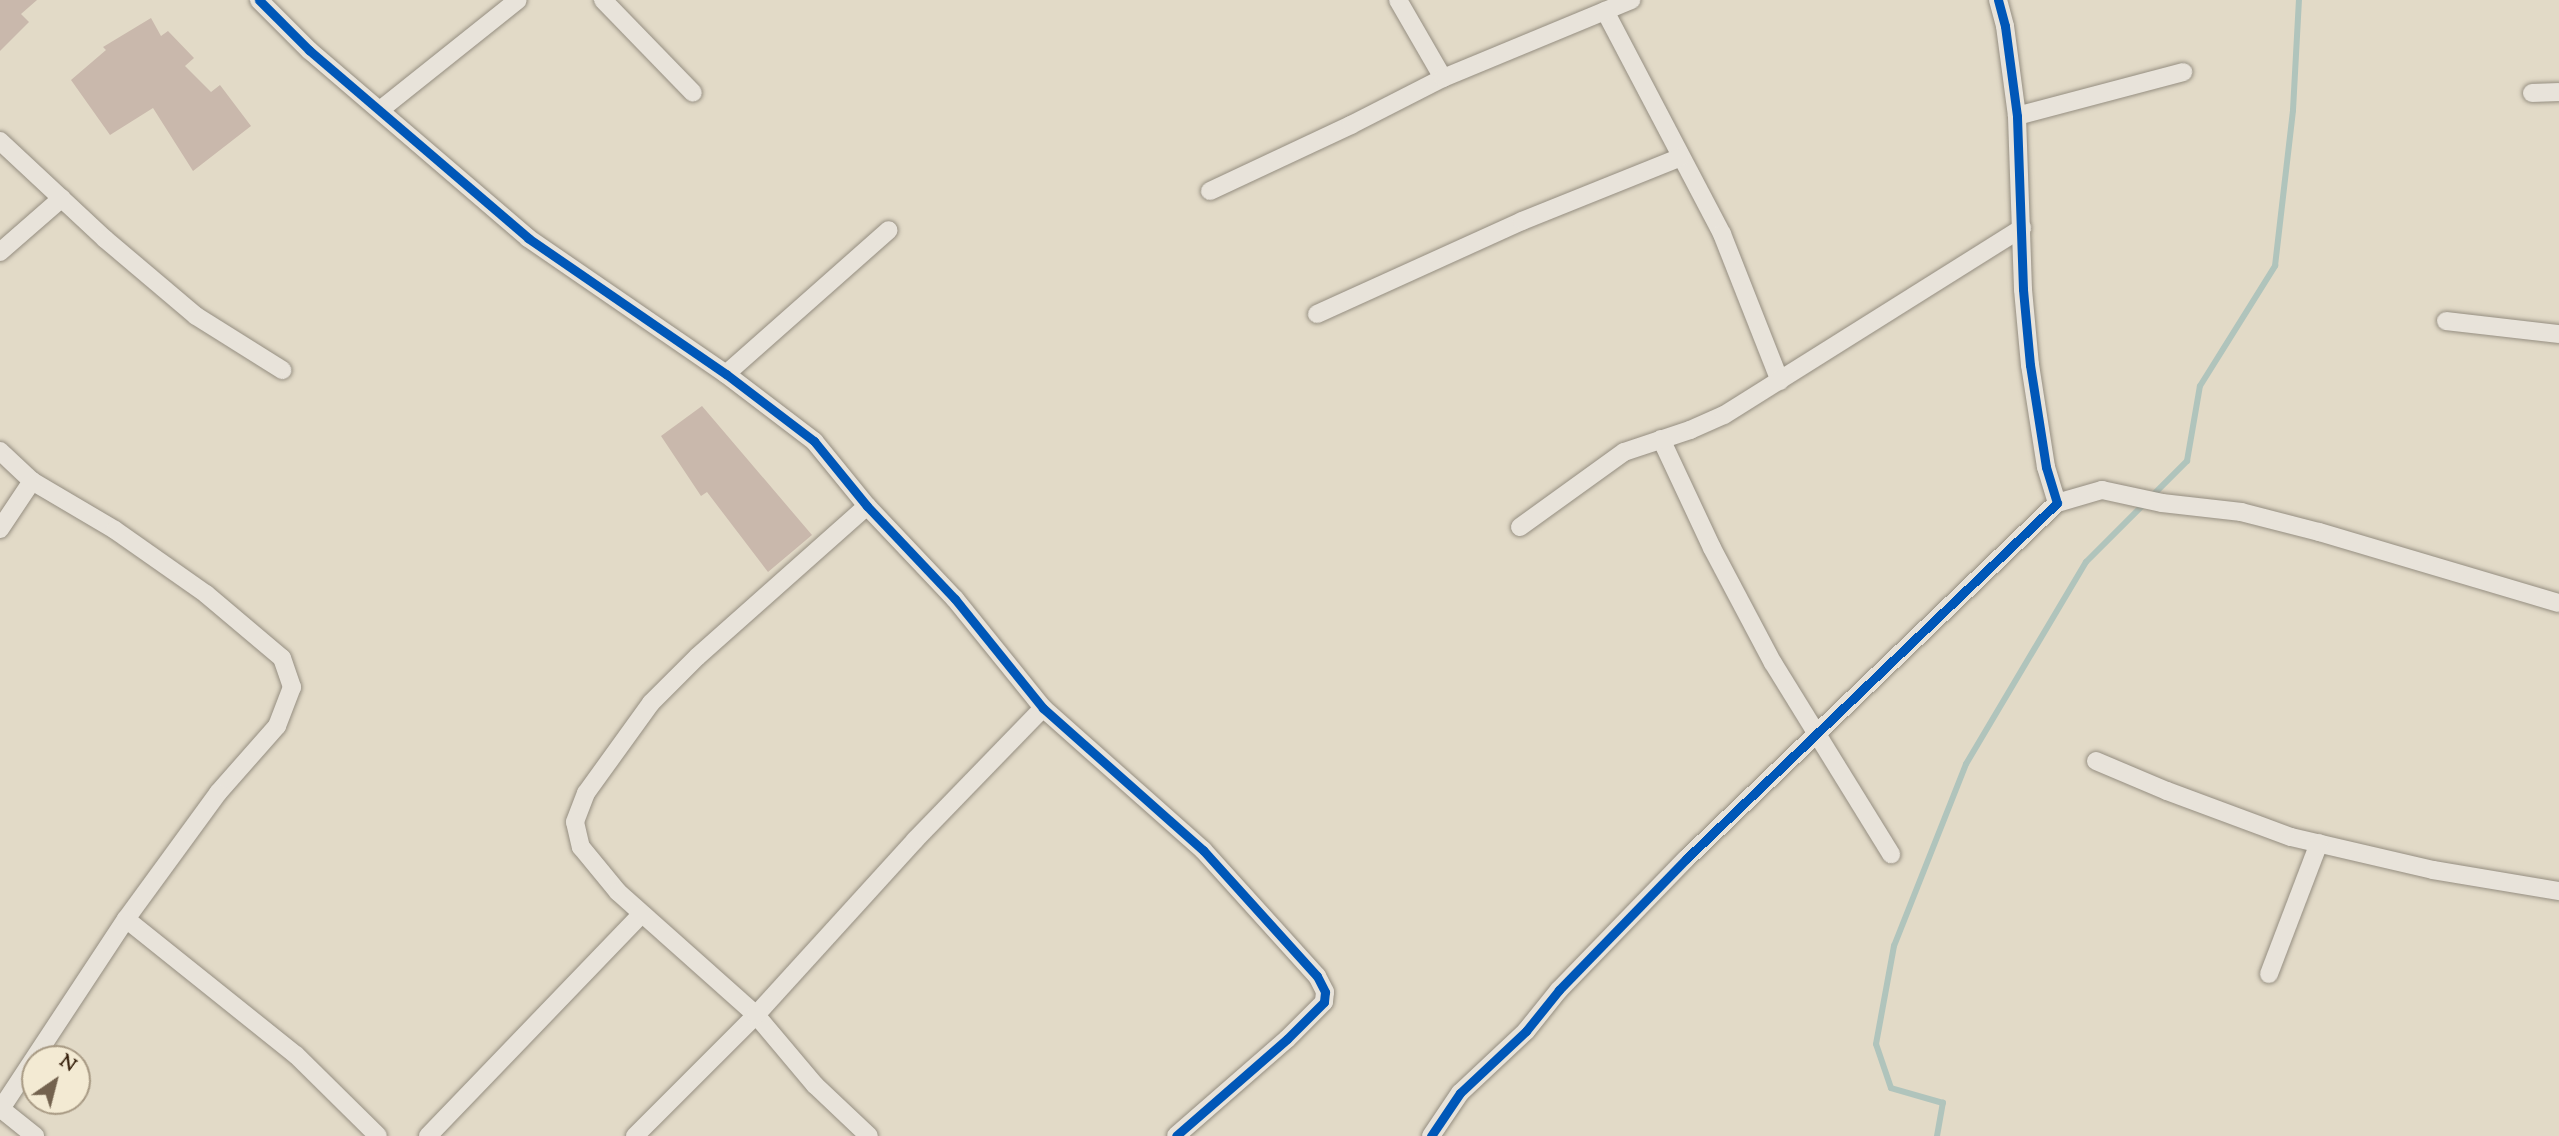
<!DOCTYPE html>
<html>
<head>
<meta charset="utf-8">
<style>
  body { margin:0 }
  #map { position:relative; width:2559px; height:1136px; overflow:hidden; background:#e2dac7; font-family:"Sorts Mill Goudy",serif }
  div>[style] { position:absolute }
  .stream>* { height:6px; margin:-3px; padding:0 3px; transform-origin:3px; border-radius:3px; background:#b0c4bc }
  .building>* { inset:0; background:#c9b8ac }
  .roads { filter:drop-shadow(0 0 2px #958e81) drop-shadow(0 0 2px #958e81) }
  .street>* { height:18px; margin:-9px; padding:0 9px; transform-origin:9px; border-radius:9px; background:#e8e3da }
  .cycleway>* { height:9px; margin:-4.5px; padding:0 4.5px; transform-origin:4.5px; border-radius:4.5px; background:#0057b8 }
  span { translate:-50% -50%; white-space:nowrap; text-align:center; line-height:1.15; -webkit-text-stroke:7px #f3ead3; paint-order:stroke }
  .north { position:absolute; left:21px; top:1045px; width:70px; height:70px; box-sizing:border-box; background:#f3ead3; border:2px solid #a89a84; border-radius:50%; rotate:35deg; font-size:19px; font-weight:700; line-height:28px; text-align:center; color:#37210d }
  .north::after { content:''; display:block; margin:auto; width:24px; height:32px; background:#73624e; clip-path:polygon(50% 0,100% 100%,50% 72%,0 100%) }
</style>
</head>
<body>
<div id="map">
  <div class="stream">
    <div style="left:1937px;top:1136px;width:34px;rotate:-80deg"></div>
    <div style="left:1943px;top:1103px;width:54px;rotate:-163.9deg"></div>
    <div style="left:1891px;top:1088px;width:46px;rotate:-108.8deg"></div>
    <div style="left:1876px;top:1044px;width:100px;rotate:-79.6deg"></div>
    <div style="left:1894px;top:946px;width:196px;rotate:-68.4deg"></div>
    <div style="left:1966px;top:764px;width:235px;rotate:-59.3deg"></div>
    <div style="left:2086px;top:562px;width:143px;rotate:-45deg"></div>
    <div style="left:2187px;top:461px;width:76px;rotate:-80.2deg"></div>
    <div style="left:2200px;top:386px;width:142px;rotate:-58deg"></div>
    <div style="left:2275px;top:266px;width:157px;rotate:-83.4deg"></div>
    <div style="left:2293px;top:110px;width:110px;rotate:-86.9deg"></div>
  </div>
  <div class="building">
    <div style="clip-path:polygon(0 0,37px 0,21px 14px,29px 22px,0 51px)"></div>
    <div style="clip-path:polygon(151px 18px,161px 36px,168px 31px,194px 58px,185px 66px,211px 92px,220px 85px,251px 126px,193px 171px,153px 108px,110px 135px,71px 80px,106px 50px,103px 47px)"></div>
    <div style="clip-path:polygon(702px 406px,812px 535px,768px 572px,707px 492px,701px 496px,661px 436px)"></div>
  </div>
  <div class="roads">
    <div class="street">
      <div style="left:259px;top:0;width:71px;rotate:45deg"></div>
      <div style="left:309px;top:50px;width:289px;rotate:40.6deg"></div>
      <div style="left:528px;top:238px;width:240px;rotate:34.5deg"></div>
      <div style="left:726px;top:374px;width:111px;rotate:37.3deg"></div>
      <div style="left:814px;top:441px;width:84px;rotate:50.8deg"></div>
      <div style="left:867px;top:506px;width:128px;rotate:46.6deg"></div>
      <div style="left:955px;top:599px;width:140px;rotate:51.1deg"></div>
      <div style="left:1043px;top:708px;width:214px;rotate:41.6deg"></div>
      <div style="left:1203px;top:850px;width:170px;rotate:47.9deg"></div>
      <div style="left:1317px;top:976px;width:18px;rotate:63deg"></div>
      <div style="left:1325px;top:992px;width:10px;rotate:96deg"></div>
      <div style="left:1324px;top:1002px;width:52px;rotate:135deg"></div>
      <div style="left:1287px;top:1039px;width:147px;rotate:138.9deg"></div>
      <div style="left:603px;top:0;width:129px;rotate:45.9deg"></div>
      <div style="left:1398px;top:0;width:90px;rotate:60deg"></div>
      <div style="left:1605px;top:11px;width:252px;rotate:62.3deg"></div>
      <div style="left:1722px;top:234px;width:158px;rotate:68.5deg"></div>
      <div style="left:2532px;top:93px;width:27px;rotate:-2deg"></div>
      <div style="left:380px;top:110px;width:176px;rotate:-38.6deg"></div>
      <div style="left:2017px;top:116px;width:172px;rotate:-14.8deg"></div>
      <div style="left:0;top:141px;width:144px;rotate:43deg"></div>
      <div style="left:105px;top:239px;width:119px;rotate:40.2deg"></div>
      <div style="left:196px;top:316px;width:102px;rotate:32.1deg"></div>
      <div style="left:1210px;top:191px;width:156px;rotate:-25.1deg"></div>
      <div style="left:1351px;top:125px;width:103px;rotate:-27.1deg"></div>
      <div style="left:1443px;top:78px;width:204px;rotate:-22.5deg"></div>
      <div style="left:0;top:252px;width:82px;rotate:-41.1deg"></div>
      <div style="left:1317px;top:314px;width:225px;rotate:-24.4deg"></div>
      <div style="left:1522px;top:221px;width:171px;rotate:-21.9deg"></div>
      <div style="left:2446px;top:321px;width:114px;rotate:6.6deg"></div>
      <div style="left:726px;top:374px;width:217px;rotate:-41.5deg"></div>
      <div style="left:1661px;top:439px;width:120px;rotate:64.9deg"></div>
      <div style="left:1712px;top:548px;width:130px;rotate:62.1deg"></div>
      <div style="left:1773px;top:663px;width:225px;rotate:58.3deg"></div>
      <div style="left:0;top:451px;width:44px;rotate:43.2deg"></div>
      <div style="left:32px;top:481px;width:96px;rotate:30.6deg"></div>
      <div style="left:115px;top:530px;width:111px;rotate:35.1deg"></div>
      <div style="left:206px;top:594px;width:99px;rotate:40.1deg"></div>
      <div style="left:282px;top:658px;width:31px;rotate:71deg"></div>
      <div style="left:292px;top:687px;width:42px;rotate:111deg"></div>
      <div style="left:277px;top:726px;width:89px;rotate:131.4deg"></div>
      <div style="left:218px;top:793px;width:156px;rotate:126.1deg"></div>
      <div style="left:126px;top:919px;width:229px;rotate:123.4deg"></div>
      <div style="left:2057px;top:503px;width:47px;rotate:-16.1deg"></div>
      <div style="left:2102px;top:490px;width:61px;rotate:12.2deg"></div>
      <div style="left:2162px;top:503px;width:80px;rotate:6.5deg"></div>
      <div style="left:2241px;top:512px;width:81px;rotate:14.4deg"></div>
      <div style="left:2319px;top:532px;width:250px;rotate:16.5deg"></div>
      <div style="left:867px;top:506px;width:227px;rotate:138.4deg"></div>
      <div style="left:697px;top:657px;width:65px;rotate:135deg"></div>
      <div style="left:651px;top:703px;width:111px;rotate:125.8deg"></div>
      <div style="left:586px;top:793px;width:31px;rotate:111deg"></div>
      <div style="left:575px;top:822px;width:26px;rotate:77deg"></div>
      <div style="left:581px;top:847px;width:58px;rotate:50.6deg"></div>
      <div style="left:618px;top:892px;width:185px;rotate:41.7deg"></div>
      <div style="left:756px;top:1015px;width:92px;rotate:49.9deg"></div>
      <div style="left:815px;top:1085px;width:74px;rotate:43.4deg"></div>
      <div style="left:1520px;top:527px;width:128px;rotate:-35.8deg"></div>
      <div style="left:1624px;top:452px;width:70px;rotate:-18.4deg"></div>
      <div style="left:1690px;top:430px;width:37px;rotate:-24deg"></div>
      <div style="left:1724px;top:415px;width:352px;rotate:-32.1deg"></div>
      <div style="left:0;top:529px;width:58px;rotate:-56.3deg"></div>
      <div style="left:2096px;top:761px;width:77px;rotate:22.9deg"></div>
      <div style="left:2167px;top:791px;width:132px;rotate:20.4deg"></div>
      <div style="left:2291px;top:837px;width:146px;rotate:13.1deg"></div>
      <div style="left:2433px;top:870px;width:128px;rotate:9.5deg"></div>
      <div style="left:126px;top:919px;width:218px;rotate:38.7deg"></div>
      <div style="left:296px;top:1055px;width:115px;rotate:44.6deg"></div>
      <div style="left:2269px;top:974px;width:140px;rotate:-69.1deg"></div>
      <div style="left:0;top:1108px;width:45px;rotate:38.7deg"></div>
      <div style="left:428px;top:1136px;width:308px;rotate:-46.1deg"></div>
      <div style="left:635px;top:1136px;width:171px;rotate:-45deg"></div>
      <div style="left:756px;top:1015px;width:236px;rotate:-47.7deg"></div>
      <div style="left:915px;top:840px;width:184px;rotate:-45.9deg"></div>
      <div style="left:1431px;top:1136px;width:52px;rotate:-56deg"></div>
      <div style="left:1460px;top:1093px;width:91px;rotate:-43.2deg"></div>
      <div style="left:1526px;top:1031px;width:53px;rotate:-51.2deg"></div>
      <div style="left:1559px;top:990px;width:182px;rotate:-45.9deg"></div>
      <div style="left:1686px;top:859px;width:514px;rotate:-43.82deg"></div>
      <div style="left:2057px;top:503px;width:38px;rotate:-107deg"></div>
      <div style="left:2046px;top:467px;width:103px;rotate:-98.9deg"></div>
      <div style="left:2030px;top:365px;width:76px;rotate:-95.3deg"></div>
      <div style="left:2023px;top:289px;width:173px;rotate:-92deg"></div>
      <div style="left:2017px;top:116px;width:91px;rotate:-97.6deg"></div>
      <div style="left:2005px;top:26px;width:27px;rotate:-105deg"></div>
    </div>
  </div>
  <div class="cycleway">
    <div style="left:259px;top:0;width:71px;rotate:45deg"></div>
    <div style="left:309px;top:50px;width:289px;rotate:40.6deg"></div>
    <div style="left:528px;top:238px;width:240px;rotate:34.5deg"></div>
    <div style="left:726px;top:374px;width:111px;rotate:37.3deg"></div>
    <div style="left:814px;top:441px;width:84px;rotate:50.8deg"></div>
    <div style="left:867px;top:506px;width:128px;rotate:46.6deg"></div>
    <div style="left:955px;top:599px;width:140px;rotate:51.1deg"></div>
    <div style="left:1043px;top:708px;width:214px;rotate:41.6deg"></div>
    <div style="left:1203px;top:850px;width:170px;rotate:47.9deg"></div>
    <div style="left:1317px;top:976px;width:18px;rotate:63deg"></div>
    <div style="left:1325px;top:992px;width:10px;rotate:96deg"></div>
    <div style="left:1324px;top:1002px;width:52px;rotate:135deg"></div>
    <div style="left:1287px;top:1039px;width:147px;rotate:138.9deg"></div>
    <div style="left:1431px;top:1136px;width:52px;rotate:-56deg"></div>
    <div style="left:1460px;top:1093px;width:91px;rotate:-43.2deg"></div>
    <div style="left:1526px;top:1031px;width:53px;rotate:-51.2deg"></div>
    <div style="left:1559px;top:990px;width:182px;rotate:-45.9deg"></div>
    <div style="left:1686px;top:859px;width:514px;rotate:-43.82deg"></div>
    <div style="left:2057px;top:503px;width:38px;rotate:-107deg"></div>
    <div style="left:2046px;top:467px;width:103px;rotate:-98.9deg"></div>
    <div style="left:2030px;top:365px;width:76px;rotate:-95.3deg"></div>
    <div style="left:2023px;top:289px;width:173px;rotate:-92deg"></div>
    <div style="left:2017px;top:116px;width:91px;rotate:-97.6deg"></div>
    <div style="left:2005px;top:26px;width:27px;rotate:-105deg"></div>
  </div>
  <div class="north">N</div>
</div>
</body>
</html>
